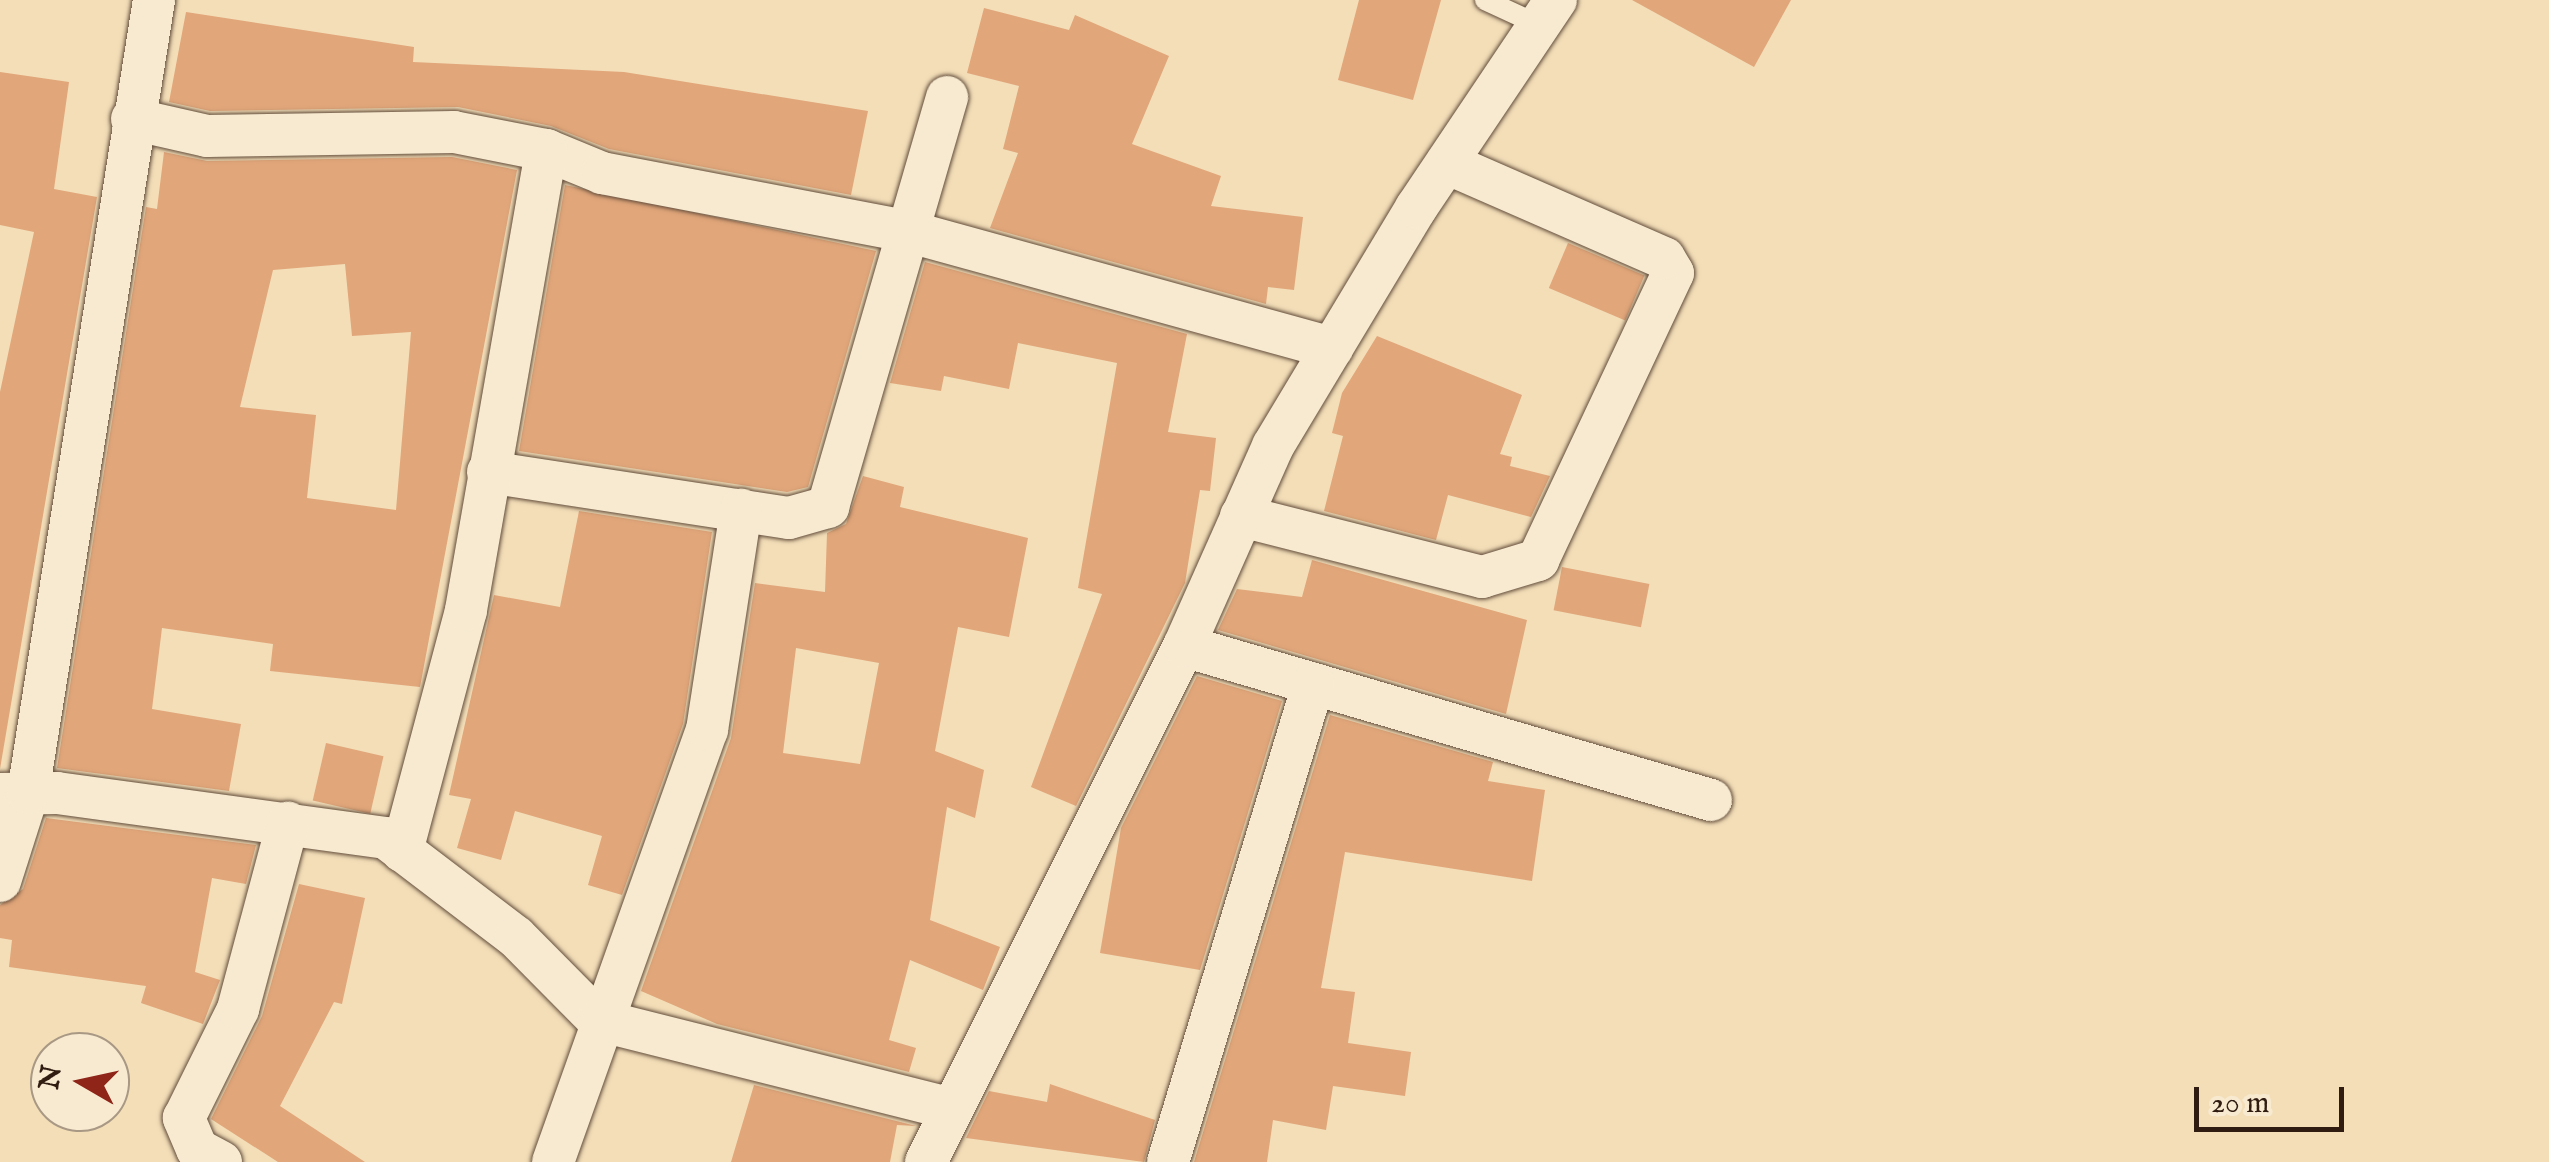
<!DOCTYPE html>
<html>
<head>
<meta charset="utf-8">
<style>
  body { margin:0 }
  #map { position:relative; width:2549px; height:1162px; overflow:hidden; background:#f3deb8; font-family:"IM FELL English",serif }
  div>[style] { position:absolute }
  .building>* { inset:0; background:#e1a67a; transform-origin:0 0 }
  .roads { filter:drop-shadow(0 0 2px #624c3b) drop-shadow(0 0 2px #624c3b) }
  .service>* { height:20px; margin:-10px; padding:0 10px; transform-origin:10px; border-radius:10px; background:#f7ead1 }
  .minor>* { height:42px; margin:-21px; padding:0 21px; transform-origin:21px; border-radius:21px; background:#f7ead1 }
  span { translate:-50% -50%; white-space:nowrap; text-align:center; line-height:1.15; -webkit-text-stroke:9px #f7ead1; paint-order:stroke }
  .north { position:absolute; left:30px; top:1032px; width:100px; height:100px; box-sizing:border-box; background:#f7ead1; border:2px solid #a89884; border-radius:50%; rotate:279deg; font-size:28px; font-weight:700; line-height:40px; text-align:center; color:#311c11 }
  .north::after { content:''; display:block; margin:auto; width:35px; height:45px; background:#8f2418; clip-path:polygon(50% 0,100% 100%,50% 72%,0 100%) }
  .scale { position:absolute; left:2194px; top:1087px; width:150px; height:45px; box-sizing:border-box; border:5px solid #311c11; border-top:0; padding-left:12px; font-size:30px; line-height:35px; white-space:nowrap; color:#311c11; -webkit-text-stroke:8px #f7ead1; paint-order:stroke }
</style>
</head>
<body>
<div id="map">
  <div class="building">
    <div style="clip-path:polygon(1359px 0,1441px 0,1413px 100px,1338px 80px)"></div>
    <div style="clip-path:polygon(1632px 0,1791px 0,1754px 67px)"></div>
    <div style="clip-path:polygon(984px 8px,1069px 30px,1075px 15px,1169px 56px,1132px 144px,1221px 176px,1211px 206px,1303px 217px,1294px 290px,1268px 287px,1266px 304px,990px 228px,1018px 153px,1003px 149px,1019px 86px,967px 73px)"></div>
    <div style="clip-path:polygon(186px 12px,414px 47px,413px 62px,624px 72px,868px 111px,851px 195px,609px 149px,551px 126px,458px 107px,210px 111px,169px 102px)"></div>
    <div style="clip-path:polygon(0 72px,69px 82px,54px 189px,97px 197px,0 769px,0 392px,34px 232px,0 225px)"></div>
    <div style="clip-path:polygon(evenodd,164px 152px,207px 161px,452px 157px,517px 170px,420px 687px,270px 671px,273px 644px,162px 628px,152px 709px,241px 724px,229px 791px,57px 768px,146px 207px,157px 209px,164px 152px,345px 264px,352px 336px,411px 332px,396px 510px,307px 498px,316px 415px,240px 407px,273px 270px,345px 264px)"></div>
    <div style="clip-path:polygon(565px 185px,876px 251px,808px 487px,787px 492px,519px 451px)"></div>
    <div style="left:1568px;top:243px;width:83px;height:49px;rotate:23deg"></div>
    <div style="clip-path:polygon(925px 262px,1187px 334px,1168px 432px,1216px 438px,1210px 491px,1200px 490px,1185px 583px,1076px 806px,1031px 787px,1102px 594px,1078px 588px,1117px 363px,1018px 343px,1009px 389px,944px 376px,941px 391px,890px 383px)"></div>
    <div style="clip-path:polygon(1377px 336px,1522px 395px,1500px 454px,1512px 457px,1510px 466px,1550px 476px,1531px 517px,1448px 495px,1436px 540px,1324px 511px,1343px 436px,1332px 433px,1342px 393px)"></div>
    <div style="clip-path:polygon(evenodd,863px 476px,904px 487px,900px 507px,1028px 538px,1009px 637px,958px 627px,935px 751px,984px 770px,975px 818px,947px 807px,930px 920px,1000px 947px,983px 990px,910px 960px,889px 1040px,916px 1048px,909px 1072px,717px 1024px,641px 991px,731px 738px,755px 583px,825px 592px,827px 533px,846px 524px,863px 476px,796px 648px,879px 663px,860px 764px,783px 753px,796px 648px)"></div>
    <div style="clip-path:polygon(579px 511px,712px 532px,683px 724px,622px 895px,588px 885px,602px 836px,515px 811px,501px 860px,457px 848px,471px 799px,449px 795px,494px 595px,560px 607px)"></div>
    <div style="clip-path:polygon(1312px 560px,1527px 620px,1506px 714px,1218px 630px,1237px 589px,1302px 597px)"></div>
    <div style="left:1562px;top:567px;width:89px;height:44px;rotate:11deg"></div>
    <div style="clip-path:polygon(1197px 676px,1282px 701px,1200px 970px,1100px 953px,1121px 828px)"></div>
    <div style="clip-path:polygon(1330px 715px,1493px 762px,1488px 781px,1545px 790px,1532px 881px,1345px 852px,1321px 988px,1355px 992px,1348px 1043px,1411px 1052px,1405px 1096px,1333px 1086px,1326px 1130px,1273px 1120px,1267px 1162px,1194px 1162px)"></div>
    <div style="left:326px;top:743px;width:59px;height:59px;rotate:13deg"></div>
    <div style="clip-path:polygon(46px 818px,256px 845px,246px 884px,212px 878px,195px 972px,220px 980px,203px 1024px,141px 1003px,146px 986px,9px 967px,12px 940px,0 938px,0 905px,23px 889px)"></div>
    <div style="clip-path:polygon(299px 884px,365px 898px,342px 1004px,334px 1002px,280px 1106px,365px 1162px,278px 1162px,211px 1119px,262px 1016px)"></div>
    <div style="clip-path:polygon(1050px 1084px,1155px 1120px,1144px 1162px,966px 1138px,989px 1091px,1047px 1102px)"></div>
    <div style="clip-path:polygon(754px 1085px,916px 1126px,897px 1125px,890px 1162px,731px 1162px)"></div>
  </div>
  <div class="roads">
    <div class="service">
      <div style="left:1485px;top:0;width:60px;rotate:24.8deg"></div>
    </div>
    <div class="minor">
      <div style="left:132px;top:119px;width:77px;rotate:12.8deg"></div>
      <div style="left:207px;top:136px;width:247px;rotate:-0.9deg"></div>
      <div style="left:454px;top:132px;width:94px;rotate:11.1deg"></div>
      <div style="left:546px;top:150px;width:61px;rotate:22.3deg"></div>
      <div style="left:602px;top:173px;width:310px;rotate:10.8deg"></div>
      <div style="left:907px;top:231px;width:441px;rotate:15.4deg"></div>
      <div style="left:488px;top:472px;width:304px;rotate:8.7deg"></div>
      <div style="left:789px;top:518px;width:41px;rotate:-15.8deg"></div>
      <div style="left:828px;top:507px;width:427px;rotate:-73.8deg"></div>
      <div style="left:1241px;top:516px;width:249px;rotate:14.2deg"></div>
      <div style="left:1482px;top:577px;width:59px;rotate:-16.9deg"></div>
      <div style="left:1538px;top:560px;width:317px;rotate:-64.8deg"></div>
      <div style="left:1673px;top:273px;width:17px;rotate:-121deg"></div>
      <div style="left:1664px;top:258px;width:237px;rotate:-156.4deg"></div>
      <div style="left:1184px;top:646px;width:549px;rotate:16.29deg"></div>
      <div style="left:0;top:794px;width:57px;rotate:-1deg"></div>
      <div style="left:57px;top:793px;width:332px;rotate:7.8deg"></div>
      <div style="left:386px;top:838px;width:163px;rotate:37.3deg"></div>
      <div style="left:516px;top:937px;width:117px;rotate:45.3deg"></div>
      <div style="left:598px;top:1020px;width:361px;rotate:14.1deg"></div>
      <div style="left:402px;top:851px;width:249px;rotate:-75.1deg"></div>
      <div style="left:466px;top:610px;width:467px;rotate:-80.1deg"></div>
      <div style="left:0;top:881px;width:92px;rotate:-72.3deg"></div>
      <div style="left:28px;top:793px;width:803px;rotate:-80.97deg"></div>
      <div style="left:221px;top:1162px;width:27px;rotate:-152deg"></div>
      <div style="left:197px;top:1149px;width:34px;rotate:-113deg"></div>
      <div style="left:184px;top:1118px;width:122px;rotate:-63.6deg"></div>
      <div style="left:238px;top:1009px;width:193px;rotate:-75deg"></div>
      <div style="left:553px;top:1162px;width:459px;rotate:-70.4deg"></div>
      <div style="left:707px;top:730px;width:223px;rotate:-81.2deg"></div>
      <div style="left:926px;top:1162px;width:577px;rotate:-63.43deg"></div>
      <div style="left:1184px;top:646px;width:219px;rotate:-66deg"></div>
      <div style="left:1273px;top:446px;width:278px;rotate:-59deg"></div>
      <div style="left:1416px;top:208px;width:251px;rotate:-56.1deg"></div>
      <div style="left:1168px;top:1162px;width:500px;rotate:-73.1deg"></div>
    </div>
  </div>
  <div class="north">N</div>
  <div class="scale">20 m</div>
</div>
</body>
</html>
